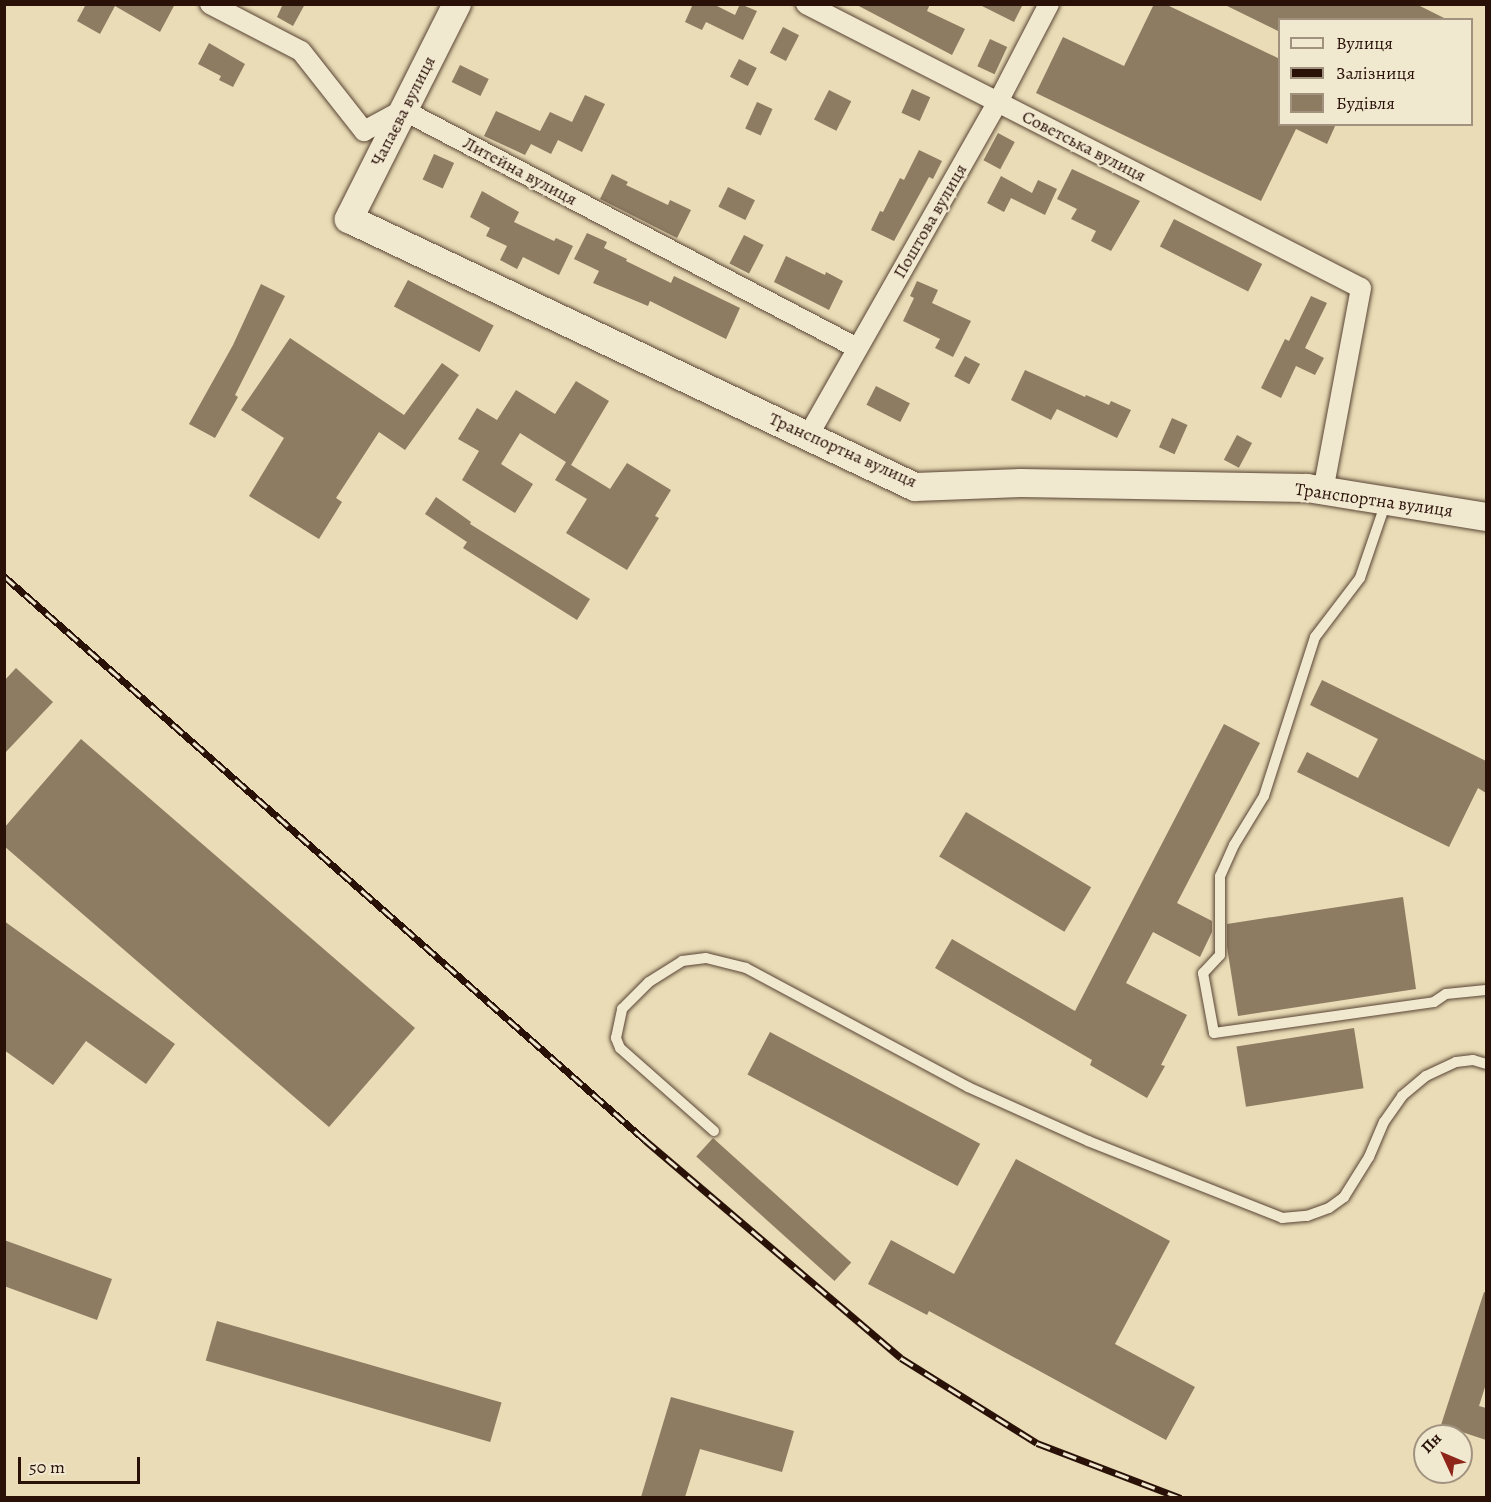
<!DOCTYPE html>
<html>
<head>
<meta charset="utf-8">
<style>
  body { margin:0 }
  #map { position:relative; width:1491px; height:1502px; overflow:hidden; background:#e9dcb6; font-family:Alegreya,serif }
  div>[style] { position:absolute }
  .building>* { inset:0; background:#8d7b62; transform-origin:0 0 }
  .roads { filter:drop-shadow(0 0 2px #594434) drop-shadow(0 0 2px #594434) }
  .lane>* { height:10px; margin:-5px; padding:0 5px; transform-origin:5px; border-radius:5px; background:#f1e8d0 }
  .street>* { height:20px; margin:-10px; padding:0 10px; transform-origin:10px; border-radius:10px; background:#f1e8d0 }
  .secondary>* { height:28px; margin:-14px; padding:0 14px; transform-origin:14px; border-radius:14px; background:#f1e8d0 }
  .rail>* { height:7px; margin-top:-3.5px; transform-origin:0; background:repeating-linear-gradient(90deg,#f1e8d0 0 14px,#291108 0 28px); box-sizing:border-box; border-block:2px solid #291108 }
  span { translate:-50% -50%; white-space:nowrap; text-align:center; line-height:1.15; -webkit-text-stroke:4.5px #f1e8d0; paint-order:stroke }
  .street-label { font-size:18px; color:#291108 }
  .frame { position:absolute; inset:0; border:6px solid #291108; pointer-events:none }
  .legend { position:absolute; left:1278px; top:18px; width:195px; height:108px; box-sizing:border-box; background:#f1e8d0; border:2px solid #a19280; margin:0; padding:8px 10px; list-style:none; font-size:18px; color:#291108 }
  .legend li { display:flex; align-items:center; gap:12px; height:30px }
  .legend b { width:30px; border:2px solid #a19280 }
  .north { position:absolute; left:1413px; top:1424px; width:60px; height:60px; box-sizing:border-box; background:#f1e8d0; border:2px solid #a19280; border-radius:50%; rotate:314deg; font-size:16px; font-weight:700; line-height:24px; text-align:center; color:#291108 }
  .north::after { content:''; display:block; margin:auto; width:21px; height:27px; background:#8f2418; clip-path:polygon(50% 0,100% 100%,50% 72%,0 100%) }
  .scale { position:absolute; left:18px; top:1457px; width:122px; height:27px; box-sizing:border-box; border:3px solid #291108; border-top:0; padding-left:8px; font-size:18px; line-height:21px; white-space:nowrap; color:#291108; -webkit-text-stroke:4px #f1e8d0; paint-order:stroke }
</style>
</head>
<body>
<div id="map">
  <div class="building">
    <div style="clip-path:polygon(86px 4px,175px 4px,160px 32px,115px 6px,100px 34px,77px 21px)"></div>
    <div style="clip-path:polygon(283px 4px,305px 4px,293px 26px,277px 17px)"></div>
    <div style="clip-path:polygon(693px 4px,713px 4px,735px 15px,740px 4px,757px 11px,743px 40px,706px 22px,702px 30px,685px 22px)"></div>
    <div style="clip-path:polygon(855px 4px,930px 4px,927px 11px,965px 29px,952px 55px)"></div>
    <div style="clip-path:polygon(978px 4px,1023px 4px,1014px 22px)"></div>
    <div style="clip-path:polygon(1154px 4px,1165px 4px,1280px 59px,1280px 124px,1336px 124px,1327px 144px,1296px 129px,1261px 201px,1036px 93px,1063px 37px,1124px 66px)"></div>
    <div style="clip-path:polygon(1223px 4px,1416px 4px,1448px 20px,1280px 20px,1280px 32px)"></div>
    <div style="left:783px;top:27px;width:18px;height:29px;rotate:27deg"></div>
    <div style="left:990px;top:39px;width:19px;height:30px;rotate:25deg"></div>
    <div style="clip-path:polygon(209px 43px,245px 64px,233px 87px,219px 80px,221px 76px,198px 64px)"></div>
    <div style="left:739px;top:59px;width:20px;height:20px;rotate:27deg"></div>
    <div style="left:460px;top:65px;width:32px;height:19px;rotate:26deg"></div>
    <div style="left:912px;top:89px;width:20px;height:26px;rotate:24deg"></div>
    <div style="left:829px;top:90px;width:25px;height:33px;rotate:27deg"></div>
    <div style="clip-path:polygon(585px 95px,605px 104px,582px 152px,558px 140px,551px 154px,531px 144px,525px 155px,484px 136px,496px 111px,540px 131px,550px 112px,572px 122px)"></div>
    <div style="left:757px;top:102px;width:17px;height:29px;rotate:24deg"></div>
    <div style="left:998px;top:133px;width:19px;height:31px;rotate:28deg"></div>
    <div style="clip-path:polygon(919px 150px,942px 161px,933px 179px,929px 177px,894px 241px,871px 230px,880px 211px,883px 212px,900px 178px,904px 180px)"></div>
    <div style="left:434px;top:154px;width:22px;height:28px;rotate:24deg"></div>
    <div style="clip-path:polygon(1072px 169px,1140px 201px,1111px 251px,1091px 241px,1096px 231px,1071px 219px,1077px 209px,1057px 199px)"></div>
    <div style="clip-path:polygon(612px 174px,628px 182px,626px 185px,668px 205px,670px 200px,691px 210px,677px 238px,600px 199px)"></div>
    <div style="clip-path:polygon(1001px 176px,1032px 193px,1038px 180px,1057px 189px,1045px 215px,1011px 198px,1004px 212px,987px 203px)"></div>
    <div style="left:728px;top:187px;width:30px;height:22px;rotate:26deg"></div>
    <div style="clip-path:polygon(482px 191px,519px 212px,514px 222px,554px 241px,556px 238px,573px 246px,559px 275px,523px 257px,517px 269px,500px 260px,507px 246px,486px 236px,490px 228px,470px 217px)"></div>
    <div style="left:1174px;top:219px;width:99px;height:31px;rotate:27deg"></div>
    <div style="clip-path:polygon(587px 233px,607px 242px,604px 248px,627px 259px,626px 261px,671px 283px,674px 276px,740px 308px,726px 339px,650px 301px,648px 306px,593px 283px,599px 271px,574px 259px)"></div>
    <div style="left:744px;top:235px;width:22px;height:32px;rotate:27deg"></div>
    <div style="clip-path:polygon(786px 256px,825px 275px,826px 272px,843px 281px,829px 310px,774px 282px)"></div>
    <div style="left:408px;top:280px;width:97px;height:30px;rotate:28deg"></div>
    <div style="clip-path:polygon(917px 281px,938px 290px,932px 303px,971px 321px,953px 357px,935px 348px,940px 339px,903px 321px,914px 298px,910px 296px)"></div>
    <div style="clip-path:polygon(261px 284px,285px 296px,235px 395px,238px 397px,215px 438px,189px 424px,233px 345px)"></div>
    <div style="clip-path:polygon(1311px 296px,1327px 303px,1305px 348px,1324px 358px,1315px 375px,1296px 366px,1281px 398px,1261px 388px,1285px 339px,1289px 341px)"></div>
    <div style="clip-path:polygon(290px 338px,404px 415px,442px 363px,459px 375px,405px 450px,379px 432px,336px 498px,342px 502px,319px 539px,249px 496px,284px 438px,241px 410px)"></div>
    <div style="left:965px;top:356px;width:17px;height:23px;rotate:28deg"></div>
    <div style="clip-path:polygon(1025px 370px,1085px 397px,1086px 395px,1109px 405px,1111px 401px,1131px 410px,1117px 438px,1057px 409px,1051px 420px,1011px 400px)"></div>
    <div style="clip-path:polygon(576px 381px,609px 401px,571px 465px,610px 489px,627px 463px,671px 490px,655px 516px,659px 518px,627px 570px,566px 533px,587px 499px,555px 480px,566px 462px,520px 433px,501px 464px,533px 484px,515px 513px,462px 480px,479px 451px,458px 439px,477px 408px,497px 420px,516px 390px,555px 414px)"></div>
    <div style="left:876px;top:386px;width:38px;height:21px;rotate:27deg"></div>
    <div style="left:1172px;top:418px;width:17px;height:32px;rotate:24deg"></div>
    <div style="left:1237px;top:435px;width:17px;height:28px;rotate:28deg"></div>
    <div style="clip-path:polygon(436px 497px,471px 522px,470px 524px,590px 599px,577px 620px,463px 548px,467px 542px,425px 514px)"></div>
    <div style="clip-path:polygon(16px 668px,53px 702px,4px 754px,4px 681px)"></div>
    <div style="clip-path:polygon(1322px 680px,1486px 761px,1486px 793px,1478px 788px,1449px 847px,1297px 772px,1307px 752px,1358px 778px,1378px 739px,1310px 705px)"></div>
    <div style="clip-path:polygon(1224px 724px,1260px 743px,1177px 903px,1212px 921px,1212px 932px,1200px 957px,1153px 932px,1126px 983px,1187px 1015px,1161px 1065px,1165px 1066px,1147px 1098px,1090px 1065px,1092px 1060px,935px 968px,952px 939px,1075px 1011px)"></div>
    <div style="clip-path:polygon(81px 739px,415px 1028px,329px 1127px,4px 846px,4px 828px)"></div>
    <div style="left:966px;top:812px;width:146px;height:52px;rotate:31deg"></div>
    <div style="clip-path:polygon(1403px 897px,1416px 989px,1238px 1016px,1227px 947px,1227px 924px)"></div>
    <div style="clip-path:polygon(4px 921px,175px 1044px,146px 1084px,86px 1041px,53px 1085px,4px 1050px)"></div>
    <div style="left:1354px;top:1028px;width:61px;height:119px;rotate:81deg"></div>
    <div style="left:770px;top:1032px;width:238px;height:48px;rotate:28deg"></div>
    <div style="left:713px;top:1138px;width:186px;height:25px;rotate:42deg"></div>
    <div style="clip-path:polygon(1016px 1159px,1170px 1241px,1115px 1344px,1195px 1387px,1166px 1440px,929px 1311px,927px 1315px,868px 1284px,891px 1240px,954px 1274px)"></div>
    <div style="clip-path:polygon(4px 1240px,112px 1279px,97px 1320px,4px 1286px)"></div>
    <div style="clip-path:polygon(1484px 1292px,1486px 1293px,1486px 1384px,1479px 1406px,1486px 1408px,1486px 1440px,1441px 1425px)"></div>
    <div style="left:217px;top:1321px;width:296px;height:41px;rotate:16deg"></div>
    <div style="clip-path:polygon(671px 1397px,794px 1431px,782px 1472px,700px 1449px,685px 1497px,641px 1497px)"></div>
  </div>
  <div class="roads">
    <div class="lane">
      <div style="left:1386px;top:502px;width:80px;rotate:108.9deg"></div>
      <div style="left:1360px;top:578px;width:74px;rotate:127.3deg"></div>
      <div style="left:1315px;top:637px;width:167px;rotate:107.8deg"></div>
      <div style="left:1264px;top:796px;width:57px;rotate:121.5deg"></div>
      <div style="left:1234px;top:845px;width:34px;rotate:114deg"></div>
      <div style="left:1220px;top:876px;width:79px;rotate:90deg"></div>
      <div style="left:1220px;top:955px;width:25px;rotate:133deg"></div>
      <div style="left:1203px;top:973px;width:61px;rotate:79.6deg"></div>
      <div style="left:1214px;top:1033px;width:222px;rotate:-8deg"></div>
      <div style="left:1434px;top:1002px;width:14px;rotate:-34deg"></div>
      <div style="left:1446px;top:994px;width:40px;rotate:-5.7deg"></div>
      <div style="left:714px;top:1131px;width:125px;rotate:-138.6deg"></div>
      <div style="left:620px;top:1048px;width:11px;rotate:-112deg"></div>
      <div style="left:616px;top:1038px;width:30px;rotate:-78deg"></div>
      <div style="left:622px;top:1009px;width:38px;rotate:-45deg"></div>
      <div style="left:649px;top:982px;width:39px;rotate:-32deg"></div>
      <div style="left:682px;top:961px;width:24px;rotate:-7deg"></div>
      <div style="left:706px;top:958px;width:41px;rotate:14deg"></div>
      <div style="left:746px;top:968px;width:252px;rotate:28.2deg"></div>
      <div style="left:968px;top:1087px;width:132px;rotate:24.2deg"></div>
      <div style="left:1088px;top:1141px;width:209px;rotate:21.6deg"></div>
      <div style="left:1282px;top:1218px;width:25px;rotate:-5deg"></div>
      <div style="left:1307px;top:1216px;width:23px;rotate:-20deg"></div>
      <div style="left:1329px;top:1208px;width:19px;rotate:-36deg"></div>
      <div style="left:1344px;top:1197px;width:47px;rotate:-58deg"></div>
      <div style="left:1369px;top:1157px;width:38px;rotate:-67deg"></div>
      <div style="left:1384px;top:1122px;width:32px;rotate:-55deg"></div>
      <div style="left:1402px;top:1096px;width:31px;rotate:-40deg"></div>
      <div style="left:1426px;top:1076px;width:33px;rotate:-25deg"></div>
      <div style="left:1456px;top:1062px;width:17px;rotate:-7deg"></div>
      <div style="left:1473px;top:1060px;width:14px;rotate:17deg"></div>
    </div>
    <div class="street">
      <div style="left:210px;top:4px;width:102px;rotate:27.3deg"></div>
      <div style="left:301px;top:51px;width:102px;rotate:51.8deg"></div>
      <div style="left:364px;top:131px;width:44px;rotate:-28.3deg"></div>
      <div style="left:403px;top:110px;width:513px;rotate:27.66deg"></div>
      <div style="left:806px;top:4px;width:623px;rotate:27.1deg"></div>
      <div style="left:1361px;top:288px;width:207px;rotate:100.6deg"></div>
      <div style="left:808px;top:436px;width:384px;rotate:-60.4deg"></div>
      <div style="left:998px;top:102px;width:110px;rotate:-62.5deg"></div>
    </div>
    <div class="secondary">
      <div style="left:457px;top:4px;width:241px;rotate:116.7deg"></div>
      <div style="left:349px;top:219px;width:626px;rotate:25.34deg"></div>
      <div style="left:915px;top:487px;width:106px;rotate:-2.2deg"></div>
      <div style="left:1021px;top:483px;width:286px;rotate:1deg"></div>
      <div style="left:1307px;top:488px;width:181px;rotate:9.2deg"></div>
    </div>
  </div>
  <div class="rail">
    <div style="left:4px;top:576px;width:854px;rotate:41.34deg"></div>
    <div style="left:645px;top:1140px;width:336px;rotate:40.4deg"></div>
    <div style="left:901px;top:1358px;width:160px;rotate:32deg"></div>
    <div style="left:1037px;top:1443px;width:154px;rotate:20.9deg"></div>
  </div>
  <div class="street-label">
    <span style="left:403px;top:111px;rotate:-63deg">Чапаєва вулиця</span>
    <span style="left:1084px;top:146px;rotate:27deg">Советська вулиця</span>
    <span style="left:520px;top:171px;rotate:28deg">Литейна вулиця</span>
    <span style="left:930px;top:221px;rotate:-60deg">Поштова вулиця</span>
    <span style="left:843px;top:450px;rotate:24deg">Транспортна вулиця</span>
    <span style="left:1374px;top:500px;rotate:8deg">Транспортна вулиця</span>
  </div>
  <div class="frame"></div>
  <ul class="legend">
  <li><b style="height:8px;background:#f1e8d0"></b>Вулиця</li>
  <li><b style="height:8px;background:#291108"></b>Залізниця</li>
  <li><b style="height:16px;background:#8d7b62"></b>Будівля</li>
  </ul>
  <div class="north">Пн</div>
  <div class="scale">50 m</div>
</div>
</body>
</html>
